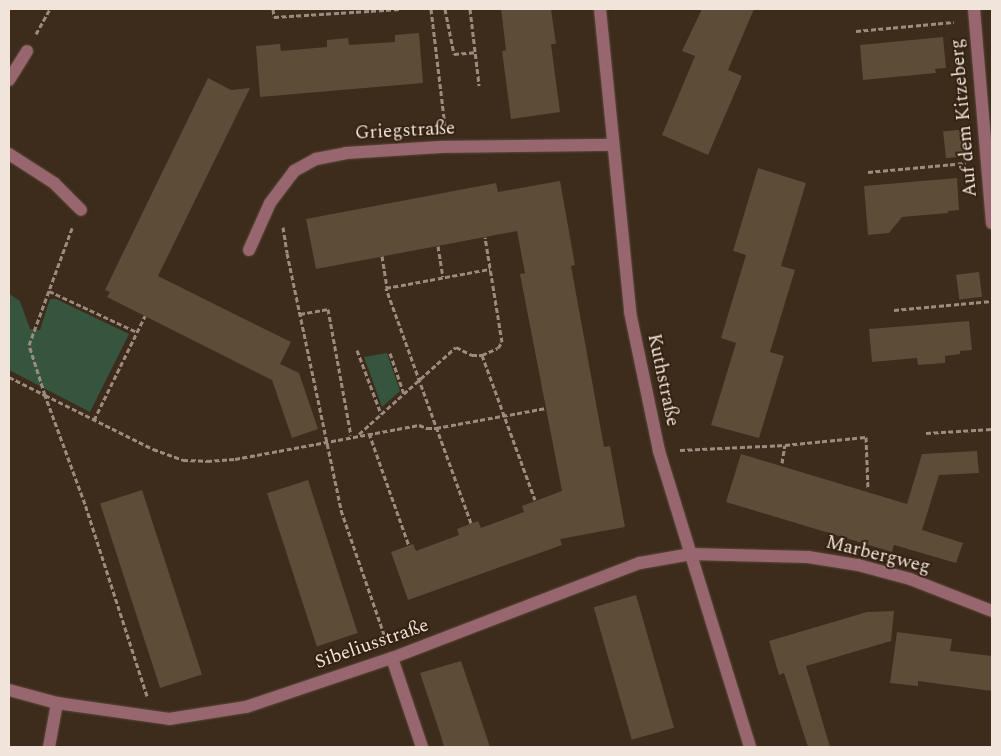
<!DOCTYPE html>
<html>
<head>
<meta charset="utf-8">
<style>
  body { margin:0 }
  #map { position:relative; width:1001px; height:756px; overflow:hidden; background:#3d2b1b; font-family:Spectral,serif }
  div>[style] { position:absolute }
  .green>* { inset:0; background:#35553e }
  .building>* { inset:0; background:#5d4c38; transform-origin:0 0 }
  .path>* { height:3px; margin-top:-1.5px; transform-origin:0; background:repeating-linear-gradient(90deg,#9b8c7f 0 5px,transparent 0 7.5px) }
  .roads { filter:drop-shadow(0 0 1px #5a493a) drop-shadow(0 0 1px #5a493a) }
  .minor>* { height:12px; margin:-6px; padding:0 6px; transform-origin:6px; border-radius:6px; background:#98666e }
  span { translate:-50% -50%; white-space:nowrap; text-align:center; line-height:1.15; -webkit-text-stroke:4px #332112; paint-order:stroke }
  .street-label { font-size:19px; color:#f1e5db }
  .frame { position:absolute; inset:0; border:10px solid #f1e5db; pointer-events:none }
</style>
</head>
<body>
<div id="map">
  <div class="green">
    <div style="clip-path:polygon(9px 294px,20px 301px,30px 329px,40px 330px,50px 299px,56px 299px,129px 334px,90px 412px,9px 370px)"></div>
    <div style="clip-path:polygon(387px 353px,400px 391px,382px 407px,364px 357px)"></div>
  </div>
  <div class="building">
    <div style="clip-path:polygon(501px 9px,551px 9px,556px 44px,551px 44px,560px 112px,511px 119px,502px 51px,506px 50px)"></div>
    <div style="clip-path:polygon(702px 9px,754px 9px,728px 70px,742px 76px,708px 155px,662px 135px,695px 56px,682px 51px)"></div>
    <div style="clip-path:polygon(419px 33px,423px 83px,260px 97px,256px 46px,280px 44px,281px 51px,327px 47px,327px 40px,348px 38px,349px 45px,395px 42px,395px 35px)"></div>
    <div style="clip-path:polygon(943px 37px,946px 68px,935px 69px,936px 73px,863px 80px,860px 45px)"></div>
    <div style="clip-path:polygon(208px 78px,231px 90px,250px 88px,158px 276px,291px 342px,280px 364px,299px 373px,318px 429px,292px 438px,272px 380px,107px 297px,110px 292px,105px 290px)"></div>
    <div style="left:966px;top:129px;width:27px;height:23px;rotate:84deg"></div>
    <div style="clip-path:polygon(758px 168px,806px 183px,781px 266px,795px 270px,770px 352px,784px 356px,759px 438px,711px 425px,736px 343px,721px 338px,746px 255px,733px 251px)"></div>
    <div style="clip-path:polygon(957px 178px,959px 210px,948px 211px,948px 213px,902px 217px,889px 233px,868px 235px,864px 186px)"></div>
    <div style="clip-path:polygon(560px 181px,575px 265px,571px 266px,604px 447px,610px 446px,625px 527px,560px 539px,562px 545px,408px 600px,391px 552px,413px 544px,416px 551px,459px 535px,457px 529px,478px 521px,481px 528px,524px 512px,522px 506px,562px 491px,520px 274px,525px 273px,517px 231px,316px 269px,306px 219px,496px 183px,498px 192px)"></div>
    <div style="left:979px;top:272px;width:25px;height:23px;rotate:83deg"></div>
    <div style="clip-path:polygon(969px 321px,972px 350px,960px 351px,960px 354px,945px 356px,945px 363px,918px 365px,917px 358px,872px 362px,869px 329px)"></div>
    <div style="clip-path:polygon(977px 451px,979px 473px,939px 475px,922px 530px,963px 543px,956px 563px,894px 545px,892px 552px,726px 502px,741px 454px,907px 504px,922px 454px)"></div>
    <div style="left:308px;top:480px;width:161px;height:43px;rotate:72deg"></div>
    <div style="left:142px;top:490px;width:194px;height:44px;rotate:72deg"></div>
    <div style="left:636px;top:595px;width:138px;height:44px;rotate:74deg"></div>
    <div style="clip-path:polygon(894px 611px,891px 641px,806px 666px,830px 747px,808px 747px,784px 673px,779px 675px,769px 641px,867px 612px)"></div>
    <div style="clip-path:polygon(897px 632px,952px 639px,950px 651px,992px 656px,992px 691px,918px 681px,918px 686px,890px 683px)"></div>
    <div style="clip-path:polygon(461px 661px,481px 720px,490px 747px,444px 747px,440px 733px,420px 673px)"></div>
  </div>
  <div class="path">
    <div style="left:273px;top:9px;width:8px;rotate:83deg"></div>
    <div style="left:274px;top:17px;width:127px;rotate:-3.6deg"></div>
    <div style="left:431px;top:9px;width:119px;rotate:83.2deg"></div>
    <div style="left:445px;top:9px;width:46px;rotate:78.7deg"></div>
    <div style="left:454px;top:54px;width:21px;rotate:-5deg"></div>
    <div style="left:470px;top:9px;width:77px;rotate:83.2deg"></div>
    <div style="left:856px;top:31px;width:98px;rotate:-5.2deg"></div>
    <div style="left:36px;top:34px;width:29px;rotate:-61deg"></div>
    <div style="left:868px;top:172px;width:98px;rotate:-5.2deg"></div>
    <div style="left:283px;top:227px;width:26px;rotate:81deg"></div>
    <div style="left:287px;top:253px;width:263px;rotate:78.1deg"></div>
    <div style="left:341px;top:510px;width:138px;rotate:70.9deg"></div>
    <div style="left:438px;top:246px;width:31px;rotate:81deg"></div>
    <div style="left:382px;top:256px;width:32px;rotate:81deg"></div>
    <div style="left:49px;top:291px;width:97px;rotate:25deg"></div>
    <div style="left:894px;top:310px;width:98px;rotate:-5.2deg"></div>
    <div style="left:300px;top:314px;width:28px;rotate:-10deg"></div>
    <div style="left:328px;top:309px;width:128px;rotate:79.7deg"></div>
    <div style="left:357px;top:350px;width:68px;rotate:69.4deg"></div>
    <div style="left:390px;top:353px;width:43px;rotate:71.1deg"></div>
    <div style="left:482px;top:355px;width:17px;rotate:-24deg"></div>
    <div style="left:498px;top:348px;width:7px;rotate:-56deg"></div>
    <div style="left:502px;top:342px;width:106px;rotate:-99.2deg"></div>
    <div style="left:9px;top:377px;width:40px;rotate:26.6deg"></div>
    <div style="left:45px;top:395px;width:52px;rotate:-107.7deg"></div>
    <div style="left:29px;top:345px;width:125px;rotate:-69.8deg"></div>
    <div style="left:94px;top:420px;width:116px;rotate:-63.9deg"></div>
    <div style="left:369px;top:433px;width:120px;rotate:70.5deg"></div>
    <div style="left:926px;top:433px;width:66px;rotate:-3.5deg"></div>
    <div style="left:359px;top:434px;width:130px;rotate:-41.9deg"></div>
    <div style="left:456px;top:347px;width:18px;rotate:27deg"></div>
    <div style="left:472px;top:355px;width:10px"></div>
    <div style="left:482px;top:355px;width:154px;rotate:69.9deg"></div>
    <div style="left:680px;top:450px;width:105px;rotate:-2.7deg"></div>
    <div style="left:785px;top:445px;width:81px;rotate:-5.6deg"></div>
    <div style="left:866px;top:437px;width:51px;rotate:87.8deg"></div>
    <div style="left:782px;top:463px;width:18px;rotate:-81deg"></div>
    <div style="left:471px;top:523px;width:250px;rotate:-109.9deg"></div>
    <div style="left:386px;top:288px;width:106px;rotate:-10.4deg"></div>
    <div style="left:147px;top:696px;width:202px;rotate:-107.9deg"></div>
    <div style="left:85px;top:504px;width:116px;rotate:-110.2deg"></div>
    <div style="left:45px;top:395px;width:121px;rotate:26.6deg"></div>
    <div style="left:153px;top:449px;width:32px;rotate:20deg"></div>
    <div style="left:183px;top:460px;width:24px;rotate:2deg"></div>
    <div style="left:207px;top:461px;width:28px;rotate:-4deg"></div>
    <div style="left:235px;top:459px;width:187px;rotate:-10.5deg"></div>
    <div style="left:419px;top:425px;width:9px;rotate:21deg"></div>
    <div style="left:427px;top:428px;width:9px"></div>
    <div style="left:436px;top:428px;width:112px;rotate:-10.3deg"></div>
  </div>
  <div class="roads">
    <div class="minor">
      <div style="left:600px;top:9px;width:304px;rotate:84.3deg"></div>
      <div style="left:630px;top:312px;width:142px;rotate:78.2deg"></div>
      <div style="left:659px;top:451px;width:310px;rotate:72.9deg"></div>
      <div style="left:974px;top:9px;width:215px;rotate:85.2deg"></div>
      <div style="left:9px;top:80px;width:34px;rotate:-58deg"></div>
      <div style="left:9px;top:154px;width:54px;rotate:32.8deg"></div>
      <div style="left:54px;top:183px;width:38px;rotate:45deg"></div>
      <div style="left:249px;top:250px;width:51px;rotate:-65.9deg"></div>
      <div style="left:270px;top:203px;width:40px;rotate:-53deg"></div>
      <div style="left:294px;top:171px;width:25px;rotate:-29deg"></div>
      <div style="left:316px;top:159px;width:31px;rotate:-11deg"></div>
      <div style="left:346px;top:153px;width:94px;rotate:-3.7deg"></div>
      <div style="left:440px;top:147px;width:173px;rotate:-0.7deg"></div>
      <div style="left:392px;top:658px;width:94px;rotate:71.4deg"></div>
      <div style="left:9px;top:690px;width:50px;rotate:15.2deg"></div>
      <div style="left:57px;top:703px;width:113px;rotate:8.1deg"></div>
      <div style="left:169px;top:719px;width:78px;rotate:-8.9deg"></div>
      <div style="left:246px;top:707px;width:154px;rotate:-18.6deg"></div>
      <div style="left:392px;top:658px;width:266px;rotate:-21deg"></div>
      <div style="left:640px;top:563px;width:52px;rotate:-10deg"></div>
      <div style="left:691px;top:554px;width:117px;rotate:1.5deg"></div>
      <div style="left:808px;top:557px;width:51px;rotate:9.1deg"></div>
      <div style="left:858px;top:565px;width:54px;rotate:15.1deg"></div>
      <div style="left:910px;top:579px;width:88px;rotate:21.3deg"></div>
      <div style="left:49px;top:747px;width:45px;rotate:-79.7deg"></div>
    </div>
  </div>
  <div class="street-label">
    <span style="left:964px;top:118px;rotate:-95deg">Auf dem Kitzeberg</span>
    <span style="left:405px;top:131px;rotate:-3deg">Griegstraße</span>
    <span style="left:663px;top:380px;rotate:78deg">Kuthstraße</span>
    <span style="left:878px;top:555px;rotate:14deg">Marbergweg</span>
    <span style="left:372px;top:644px;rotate:-19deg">Sibeliusstraße</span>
  </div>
  <div class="frame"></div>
</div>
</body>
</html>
